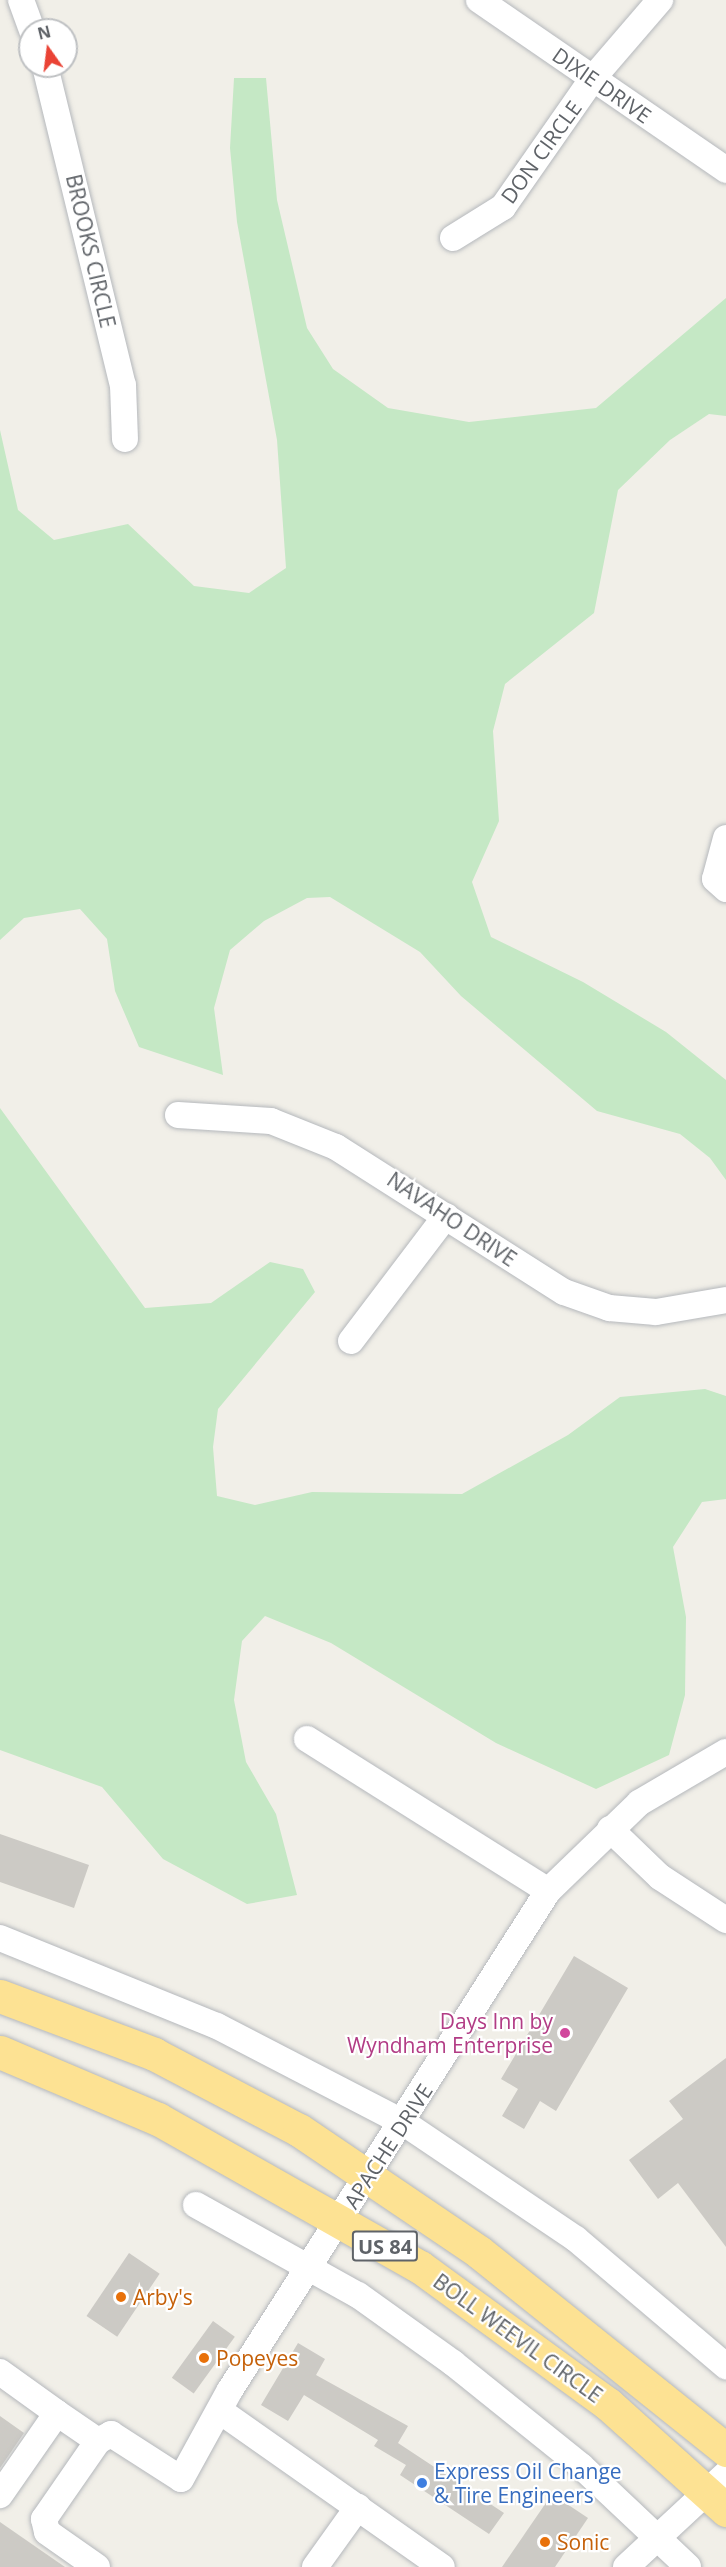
<!DOCTYPE html>
<html>
<head>
<meta charset="utf-8">
<style>
  body { margin:0 }
  #map { position:relative; width:726px; height:2567px; overflow:hidden; background:#f1efe8; font-family:"Open Sans",sans-serif }
  div>[style] { position:absolute }
  .green>* { inset:0; background:#c5e8c5 }
  .building>* { inset:0; background:#cccac5; transform-origin:0 0 }
  .roads { filter:drop-shadow(0 0 2px #b5b8bc) drop-shadow(0 0 2px #b5b8bc) }
  .minor>* { height:26px; margin:-13px; padding:0 13px; transform-origin:13px; border-radius:13px; background:#fff }
  .highway>* { height:33px; margin:-16.5px; padding:0 16.5px; transform-origin:16.5px; border-radius:16.5px; background:#fde293 }
  .dots>* { width:16px; height:16px; translate:-50% -50%; box-sizing:border-box; border:3px solid #fff; border-radius:50% }
  span { translate:-50% -50%; white-space:nowrap; text-align:center; line-height:1.15; -webkit-text-stroke:4.5px #fff; paint-order:stroke }
  .shield-label span { padding:2px 4px; background:#fff; border:2px solid; border-radius:4px; -webkit-text-stroke-width:0 }
  .shield-label { font-size:20px; color:#5f6368; font-weight:700 }
  .street-label { font-size:21px; color:#5f6368 }
  .hotel-label { font-size:21px; color:#b23c85 }
  .right { translate:-100% -50%; text-align:right }
  .food-label { font-size:21px; color:#c56008 }
  .left { translate:0 -50%; text-align:left }
  .shop-label { font-size:21px; color:#366cbe }
  .north { position:absolute; left:18px; top:18px; width:60px; height:60px; box-sizing:border-box; background:#fff; border:2px solid #bfc1c3; border-radius:50%; rotate:346deg; font-size:16px; font-weight:700; line-height:24px; text-align:center; color:#5f6368 }
  .north::after { content:''; display:block; margin:auto; width:21px; height:27px; background:#ea4335; clip-path:polygon(50% 0,100% 100%,50% 72%,0 100%) }
</style>
</head>
<body>
<div id="map">
  <div class="green">
    <div style="clip-path:polygon(234px 78px,266px 78px,277px 200px,307px 328px,333px 369px,388px 408px,469px 422px,596px 408px,726px 298px,726px 416px,709px 414px,670px 440px,618px 490px,594px 613px,505px 684px,493px 731px,499px 821px,472px 882px,491px 937px,583px 982px,666px 1032px,726px 1080px,726px 1180px,710px 1158px,680px 1134px,597px 1111px,461px 996px,420px 952px,330px 897px,307px 898px,264px 921px,230px 950px,214px 1008px,223px 1075px,139px 1047px,115px 991px,107px 939px,80px 909px,24px 918px,0 940px,0 430px,18px 510px,54px 540px,128px 524px,194px 586px,249px 593px,286px 568px,277px 440px,237px 222px,230px 148px)"></div>
    <div style="clip-path:polygon(0 1108px,145px 1308px,211px 1303px,270px 1262px,303px 1269px,315px 1292px,218px 1409px,213px 1447px,217px 1496px,255px 1505px,312px 1492px,462px 1494px,568px 1435px,620px 1397px,705px 1389px,726px 1396px,726px 1499px,702px 1502px,673px 1547px,686px 1617px,685px 1695px,669px 1755px,596px 1789px,496px 1743px,331px 1643px,265px 1616px,242px 1641px,234px 1700px,246px 1762px,276px 1814px,297px 1895px,247px 1904px,163px 1859px,102px 1787px,0 1750px)"></div>
  </div>
  <div class="building">
    <div style="clip-path:polygon(0 1834px,89px 1865px,74px 1908px,0 1882px)"></div>
    <div style="clip-path:polygon(574px 1956px,628px 1988px,556px 2111px,540px 2101px,524px 2129px,502px 2116px,518px 2089px,501px 2079px)"></div>
    <div style="clip-path:polygon(726px 2058px,726px 2247px,678px 2183px,658px 2199px,629px 2160px,683px 2119px,669px 2101px)"></div>
    <div style="left:129px;top:2253px;width:37px;height:76px;rotate:34deg"></div>
    <div style="left:213px;top:2321px;width:27px;height:70px;rotate:36deg"></div>
    <div style="clip-path:polygon(298px 2343px,325px 2359px,316px 2375px,408px 2426px,398px 2443px,504px 2513px,489px 2534px,400px 2475px,406px 2465px,374px 2446px,378px 2440px,304px 2395px,288px 2421px,261px 2405px)"></div>
    <div style="clip-path:polygon(0 2416px,24px 2433px,0 2468px)"></div>
    <div style="clip-path:polygon(552px 2494px,588px 2518px,555px 2567px,502px 2567px)"></div>
    <div style="clip-path:polygon(0 2522px,65px 2567px,0 2567px)"></div>
  </div>
  <div class="roads">
    <div class="minor">
      <div style="left:21px;top:0;width:32px;rotate:70deg"></div>
      <div style="left:479px;top:0;width:300px;rotate:34.5deg"></div>
      <div style="left:45px;top:66px;width:328px;rotate:76.3deg"></div>
      <div style="left:123px;top:385px;width:54px;rotate:87.9deg"></div>
      <div style="left:453px;top:238px;width:59px;rotate:-31.8deg"></div>
      <div style="left:503px;top:207px;width:157px;rotate:-55.1deg"></div>
      <div style="left:593px;top:78px;width:103px;rotate:-49.3deg"></div>
      <div style="left:726px;top:838px;width:42px;rotate:105deg"></div>
      <div style="left:715px;top:879px;width:15px;rotate:42deg"></div>
      <div style="left:178px;top:1115px;width:93px;rotate:3.7deg"></div>
      <div style="left:271px;top:1121px;width:70px;rotate:21.8deg"></div>
      <div style="left:336px;top:1147px;width:270px;rotate:32.5deg"></div>
      <div style="left:564px;top:1292px;width:48px;rotate:19.6deg"></div>
      <div style="left:609px;top:1308px;width:47px;rotate:4.9deg"></div>
      <div style="left:656px;top:1312px;width:71px;rotate:-9.7deg"></div>
      <div style="left:351px;top:1341px;width:157px;rotate:-52.8deg"></div>
      <div style="left:307px;top:1739px;width:285px;rotate:32.2deg"></div>
      <div style="left:610px;top:1829px;width:69px;rotate:43.8deg"></div>
      <div style="left:660px;top:1877px;width:79px;rotate:33.1deg"></div>
      <div style="left:0;top:1938px;width:234px;rotate:22.1deg"></div>
      <div style="left:217px;top:2026px;width:211px;rotate:27.4deg"></div>
      <div style="left:404px;top:2123px;width:207px;rotate:34deg"></div>
      <div style="left:576px;top:2239px;width:197px;rotate:40.3deg"></div>
      <div style="left:196px;top:2205px;width:185px;rotate:29.1deg"></div>
      <div style="left:358px;top:2295px;width:117px;rotate:35.6deg"></div>
      <div style="left:453px;top:2363px;width:164px;rotate:38.8deg"></div>
      <div style="left:581px;top:2466px;width:147px;rotate:43.3deg"></div>
      <div style="left:0;top:2372px;width:70px;rotate:35.7deg"></div>
      <div style="left:57px;top:2413px;width:100px;rotate:124.8deg"></div>
      <div style="left:220px;top:2411px;width:271px;rotate:35.1deg"></div>
      <div style="left:57px;top:2413px;width:50px;rotate:34.3deg"></div>
      <div style="left:98px;top:2441px;width:95px;rotate:124.7deg"></div>
      <div style="left:44px;top:2519px;width:13px;rotate:77deg"></div>
      <div style="left:47px;top:2532px;width:61px;rotate:35deg"></div>
      <div style="left:98px;top:2441px;width:15px;rotate:-28deg"></div>
      <div style="left:111px;top:2434px;width:83px;rotate:32.7deg"></div>
      <div style="left:181px;top:2479px;width:102px;rotate:-61.2deg"></div>
      <div style="left:230px;top:2390px;width:592px;rotate:-57.49deg"></div>
      <div style="left:548px;top:1891px;width:127px;rotate:-44deg"></div>
      <div style="left:639px;top:1803px;width:101px;rotate:-30.4deg"></div>
      <div style="left:315px;top:2567px;width:74px;rotate:-54.4deg"></div>
      <div style="left:626px;top:2567px;width:137px;rotate:-42.9deg"></div>
    </div>
    <div class="highway">
      <div style="left:0;top:1996px;width:165px;rotate:20.6deg"></div>
      <div style="left:154px;top:2054px;width:164px;rotate:27.7deg"></div>
      <div style="left:299px;top:2130px;width:217px;rotate:34.1deg"></div>
      <div style="left:479px;top:2252px;width:317px;rotate:38.7deg"></div>
      <div style="left:0;top:2052px;width:172px;rotate:23deg"></div>
      <div style="left:158px;top:2119px;width:301px;rotate:29.5deg"></div>
      <div style="left:420px;top:2267px;width:233px;rotate:36.1deg"></div>
      <div style="left:608px;top:2404px;width:159px;rotate:41.9deg"></div>
    </div>
  </div>
  <div class="dots">
    <div style="left:565px;top:2033px;background:#d1479c"></div>
    <div style="left:121px;top:2297px;background:#e8710a"></div>
    <div style="left:204px;top:2358px;background:#e8710a"></div>
    <div style="left:422px;top:2483px;background:#3f7fe0"></div>
    <div style="left:545px;top:2542px;background:#e8710a"></div>
  </div>
  <div class="shield-label">
    <span style="left:385px;top:2246px">US 84</span>
  </div>
  <div class="street-label">
    <span style="left:602px;top:85px;rotate:35deg">DIXIE DRIVE</span>
    <span style="left:541px;top:152px;rotate:-54deg">DON CIRCLE</span>
    <span style="left:91px;top:251px;rotate:77deg">BROOKS CIRCLE</span>
    <span style="left:452px;top:1219px;rotate:34deg">NAVAHO DRIVE</span>
    <span style="left:388px;top:2146px;rotate:-57deg">APACHE DRIVE</span>
    <span style="left:518px;top:2338px;rotate:36deg">BOLL WEEVIL CIRCLE</span>
  </div>
  <div class="hotel-label">
    <span class="right" style="left:553px;top:2033px">Days Inn by<br>Wyndham Enterprise</span>
  </div>
  <div class="food-label">
    <span class="left" style="left:133px;top:2297px">Arby's</span>
    <span class="left" style="left:216px;top:2358px">Popeyes</span>
    <span class="left" style="left:557px;top:2542px">Sonic</span>
  </div>
  <div class="shop-label">
    <span class="left" style="left:434px;top:2483px">Express Oil Change<br>&amp; Tire Engineers</span>
  </div>
  <div class="north">N</div>
</div>
</body>
</html>
